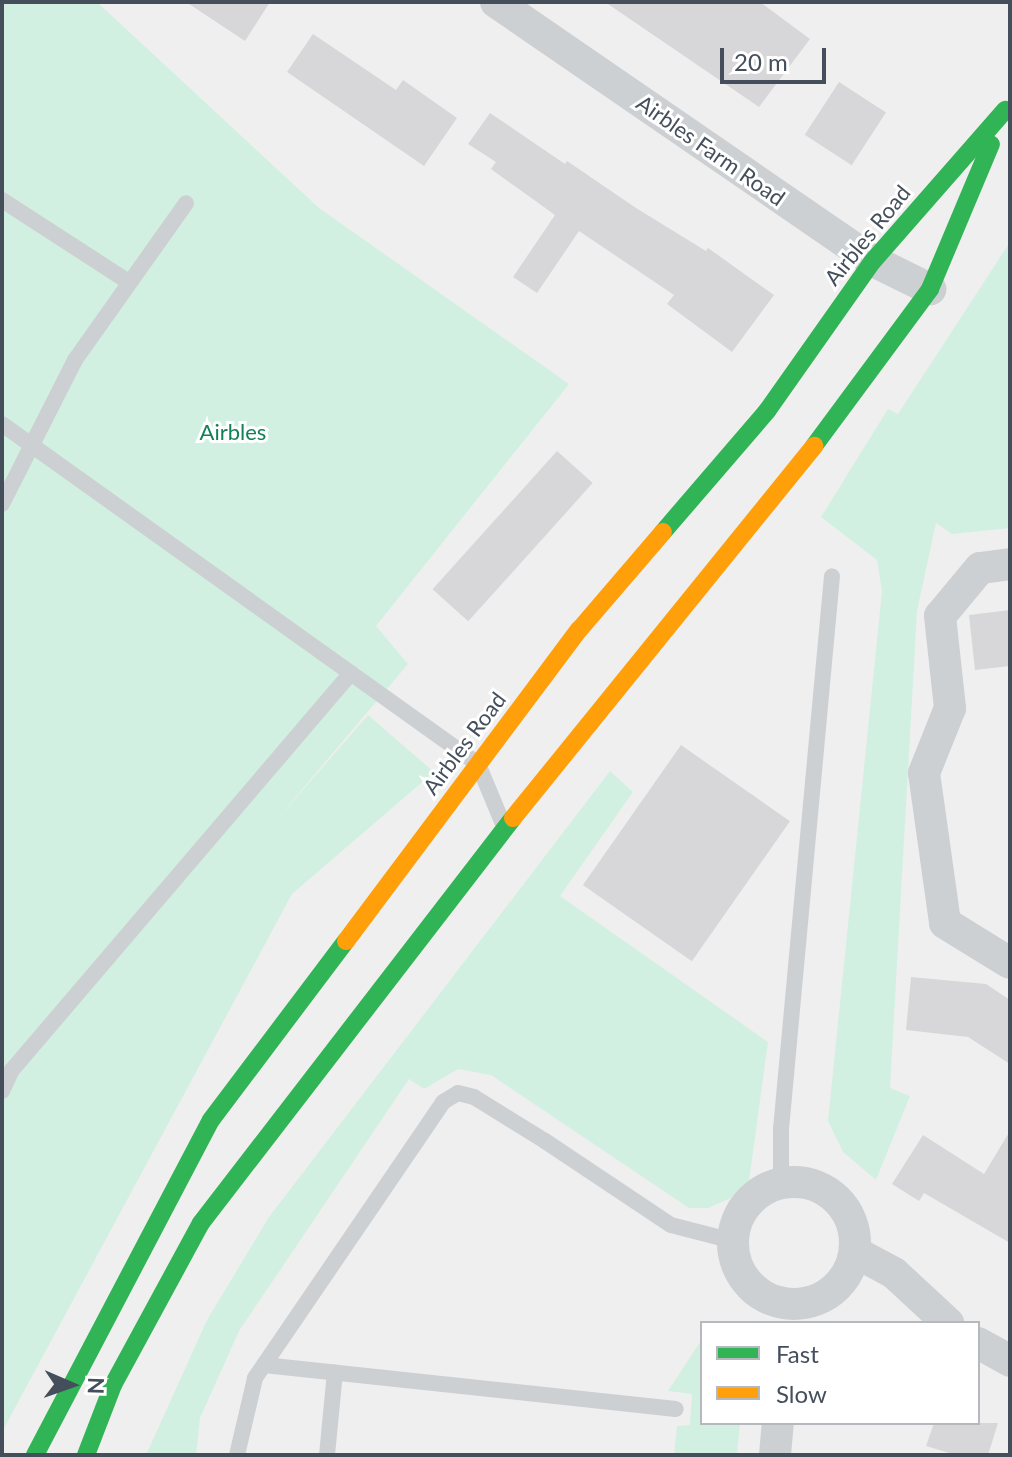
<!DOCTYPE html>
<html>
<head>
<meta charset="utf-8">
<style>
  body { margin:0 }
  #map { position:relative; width:1012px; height:1457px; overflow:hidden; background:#f0efef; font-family:Lato,sans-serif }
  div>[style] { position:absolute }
  .green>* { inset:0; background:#d2f0e1 }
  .building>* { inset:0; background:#d7d7d9; transform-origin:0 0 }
  .lane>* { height:16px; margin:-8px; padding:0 8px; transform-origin:8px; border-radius:8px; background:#cdd0d3 }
  .street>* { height:32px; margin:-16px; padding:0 16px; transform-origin:16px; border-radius:16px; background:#cdd0d3 }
  .street>.ring { margin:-16px; padding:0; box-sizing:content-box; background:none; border:32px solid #cdd0d3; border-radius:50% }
  .fast>* { height:18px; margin:-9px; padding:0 9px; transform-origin:9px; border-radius:9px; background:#30b455 }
  .slow>* { height:18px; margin:-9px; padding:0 9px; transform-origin:9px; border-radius:9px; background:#ff9f0a }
  span { translate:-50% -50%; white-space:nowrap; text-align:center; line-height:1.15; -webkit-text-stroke:6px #fff; paint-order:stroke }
  .street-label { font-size:22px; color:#454f5c }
  .park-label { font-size:22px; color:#138056 }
  .frame { position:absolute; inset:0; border:4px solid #454f5c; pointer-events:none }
  .legend { position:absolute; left:700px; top:1321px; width:280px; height:104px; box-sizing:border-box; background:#fff; border:2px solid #b5b9be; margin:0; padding:10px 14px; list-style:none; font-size:24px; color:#454f5c }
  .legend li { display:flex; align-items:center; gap:16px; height:40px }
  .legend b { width:40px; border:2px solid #b5b9be }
  .north { position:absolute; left:32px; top:1345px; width:80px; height:80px; -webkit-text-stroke:6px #fff; paint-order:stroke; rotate:92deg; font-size:22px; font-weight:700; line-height:32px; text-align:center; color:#454f5c }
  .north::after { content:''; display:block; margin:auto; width:28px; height:36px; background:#454f5c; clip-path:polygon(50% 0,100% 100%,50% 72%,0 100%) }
  .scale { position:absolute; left:720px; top:48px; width:106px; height:36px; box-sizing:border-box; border:4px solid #454f5c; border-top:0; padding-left:10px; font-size:24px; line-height:28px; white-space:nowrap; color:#454f5c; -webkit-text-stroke:6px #fff; paint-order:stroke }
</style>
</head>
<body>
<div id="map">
  <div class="green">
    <div style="clip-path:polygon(2px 2px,97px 2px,319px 208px,569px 384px,376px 626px,408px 664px,273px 824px,368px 715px,434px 772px,292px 894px,2px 1432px)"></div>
    <div style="clip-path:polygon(1010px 242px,1010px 528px,952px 534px,936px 523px,917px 611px,890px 1088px,910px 1096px,876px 1180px,843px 1152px,828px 1121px,882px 591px,877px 560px,821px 517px,888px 409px,898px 414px)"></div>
    <div style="clip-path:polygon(610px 771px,633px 792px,560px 896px,768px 1042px,749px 1181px,731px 1198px,708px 1208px,689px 1208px,491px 1075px,458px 1069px,424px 1089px,409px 1079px,239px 1331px,200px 1418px,196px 1455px,146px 1455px,207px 1320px,269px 1217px)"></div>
    <div style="clip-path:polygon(702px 1339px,702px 1423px,740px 1423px,737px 1455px,674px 1455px,677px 1426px,690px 1425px,692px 1394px,668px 1391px)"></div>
  </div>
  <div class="building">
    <div style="clip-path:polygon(186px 2px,270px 2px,245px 41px)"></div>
    <div style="clip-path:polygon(605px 2px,760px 2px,810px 39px,759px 107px)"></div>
    <div style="clip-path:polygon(313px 34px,396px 90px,403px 80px,457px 118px,424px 166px,287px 72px)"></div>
    <div style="left:839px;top:82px;width:56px;height:63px;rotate:33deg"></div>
    <div style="clip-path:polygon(490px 113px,565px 164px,567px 161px,636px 208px,706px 251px,708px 248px,774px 295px,732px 352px,667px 304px,674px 295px,579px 231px,537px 293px,513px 277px,555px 215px,491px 169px,496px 162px,468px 144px)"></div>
    <div style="left:557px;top:451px;width:48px;height:186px;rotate:42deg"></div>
    <div style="clip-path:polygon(1010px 610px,1010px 666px,975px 670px,969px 615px)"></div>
    <div style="left:681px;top:745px;width:133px;height:171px;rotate:35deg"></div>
    <div style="clip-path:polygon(911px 977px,986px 984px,1010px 1000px,1010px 1064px,968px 1037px,906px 1030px)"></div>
    <div style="clip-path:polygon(1010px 1131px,1010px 1243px,924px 1193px,919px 1201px,892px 1184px,923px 1135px,984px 1174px)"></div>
    <div style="clip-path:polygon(934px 1423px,998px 1423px,988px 1455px,956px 1455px,926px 1446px)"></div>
  </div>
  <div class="lane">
    <div style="left:2px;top:200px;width:149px;rotate:32.9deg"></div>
    <div style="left:2px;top:424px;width:585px;rotate:35.54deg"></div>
    <div style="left:478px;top:764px;width:65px;rotate:67.4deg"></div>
    <div style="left:2px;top:504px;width:161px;rotate:-63.1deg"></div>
    <div style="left:75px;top:360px;width:192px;rotate:-54.7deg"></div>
    <div style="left:2px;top:1091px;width:23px;rotate:-65deg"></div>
    <div style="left:12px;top:1070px;width:522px;rotate:-49.51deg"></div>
    <div style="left:781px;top:1183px;width:54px;rotate:-90deg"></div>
    <div style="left:781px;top:1129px;width:555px;rotate:-84.73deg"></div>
    <div style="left:264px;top:1365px;width:414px;rotate:6.1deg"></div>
    <div style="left:237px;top:1455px;width:79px;rotate:-76.8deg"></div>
    <div style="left:255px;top:1378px;width:334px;rotate:-55.7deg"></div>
    <div style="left:443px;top:1102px;width:17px;rotate:-31deg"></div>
    <div style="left:458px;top:1093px;width:16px;rotate:14deg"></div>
    <div style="left:474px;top:1097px;width:84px;rotate:31.8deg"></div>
    <div style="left:545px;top:1141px;width:151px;rotate:33.7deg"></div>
    <div style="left:671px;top:1225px;width:64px;rotate:14.5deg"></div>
    <div style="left:327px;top:1455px;width:83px;rotate:-84.5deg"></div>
  </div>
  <div class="street">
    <div style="left:496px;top:2px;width:457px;rotate:34.5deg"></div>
    <div style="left:873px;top:261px;width:64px;rotate:26.2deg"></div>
    <div style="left:1010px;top:564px;width:30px;rotate:172deg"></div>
    <div style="left:980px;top:568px;width:62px;rotate:129.8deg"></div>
    <div style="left:940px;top:616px;width:93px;rotate:83.8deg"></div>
    <div style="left:950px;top:708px;width:70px;rotate:111.8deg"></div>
    <div style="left:924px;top:773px;width:151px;rotate:82deg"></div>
    <div style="left:945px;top:923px;width:76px;rotate:31.6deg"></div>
    <div class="ring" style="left:733px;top:1182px;width:90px;height:90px"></div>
    <div style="left:855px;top:1252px;width:44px;rotate:28.3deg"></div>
    <div style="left:894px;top:1273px;width:74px;rotate:42.8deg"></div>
    <div style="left:978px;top:1343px;width:37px;rotate:29deg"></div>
    <div style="left:775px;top:1455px;width:32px;rotate:-85deg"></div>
  </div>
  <div class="fast">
    <div style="left:814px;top:446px;width:195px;rotate:-53.5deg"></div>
    <div style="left:930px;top:289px;width:157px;rotate:-67.2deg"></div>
    <div style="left:663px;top:532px;width:160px;rotate:-49.3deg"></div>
    <div style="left:767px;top:411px;width:184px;rotate:-54.8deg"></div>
    <div style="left:873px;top:261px;width:201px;rotate:-48.8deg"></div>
    <div style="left:35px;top:1455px;width:378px;rotate:-62.3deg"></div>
    <div style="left:211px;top:1120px;width:224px;rotate:-53deg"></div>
    <div style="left:86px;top:1455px;width:75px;rotate:-68.9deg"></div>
    <div style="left:113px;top:1385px;width:184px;rotate:-61.5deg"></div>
    <div style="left:201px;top:1223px;width:511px;rotate:-52.39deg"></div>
  </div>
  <div class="slow">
    <div style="left:513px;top:818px;width:479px;rotate:-51deg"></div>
    <div style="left:346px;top:941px;width:389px;rotate:-53.2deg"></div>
    <div style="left:579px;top:630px;width:129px;rotate:-49.4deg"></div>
  </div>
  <div class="street-label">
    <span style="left:711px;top:150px;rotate:35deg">Airbles Farm Road</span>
    <span style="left:867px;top:235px;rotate:-51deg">Airbles Road</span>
    <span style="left:464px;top:743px;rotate:-53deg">Airbles Road</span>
  </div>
  <div class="park-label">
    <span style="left:233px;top:432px">Airbles</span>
  </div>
  <div class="frame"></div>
  <ul class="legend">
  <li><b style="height:10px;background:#30b455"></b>Fast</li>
  <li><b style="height:10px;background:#ff9f0a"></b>Slow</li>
  </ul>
  <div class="north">N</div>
  <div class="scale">20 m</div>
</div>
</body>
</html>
